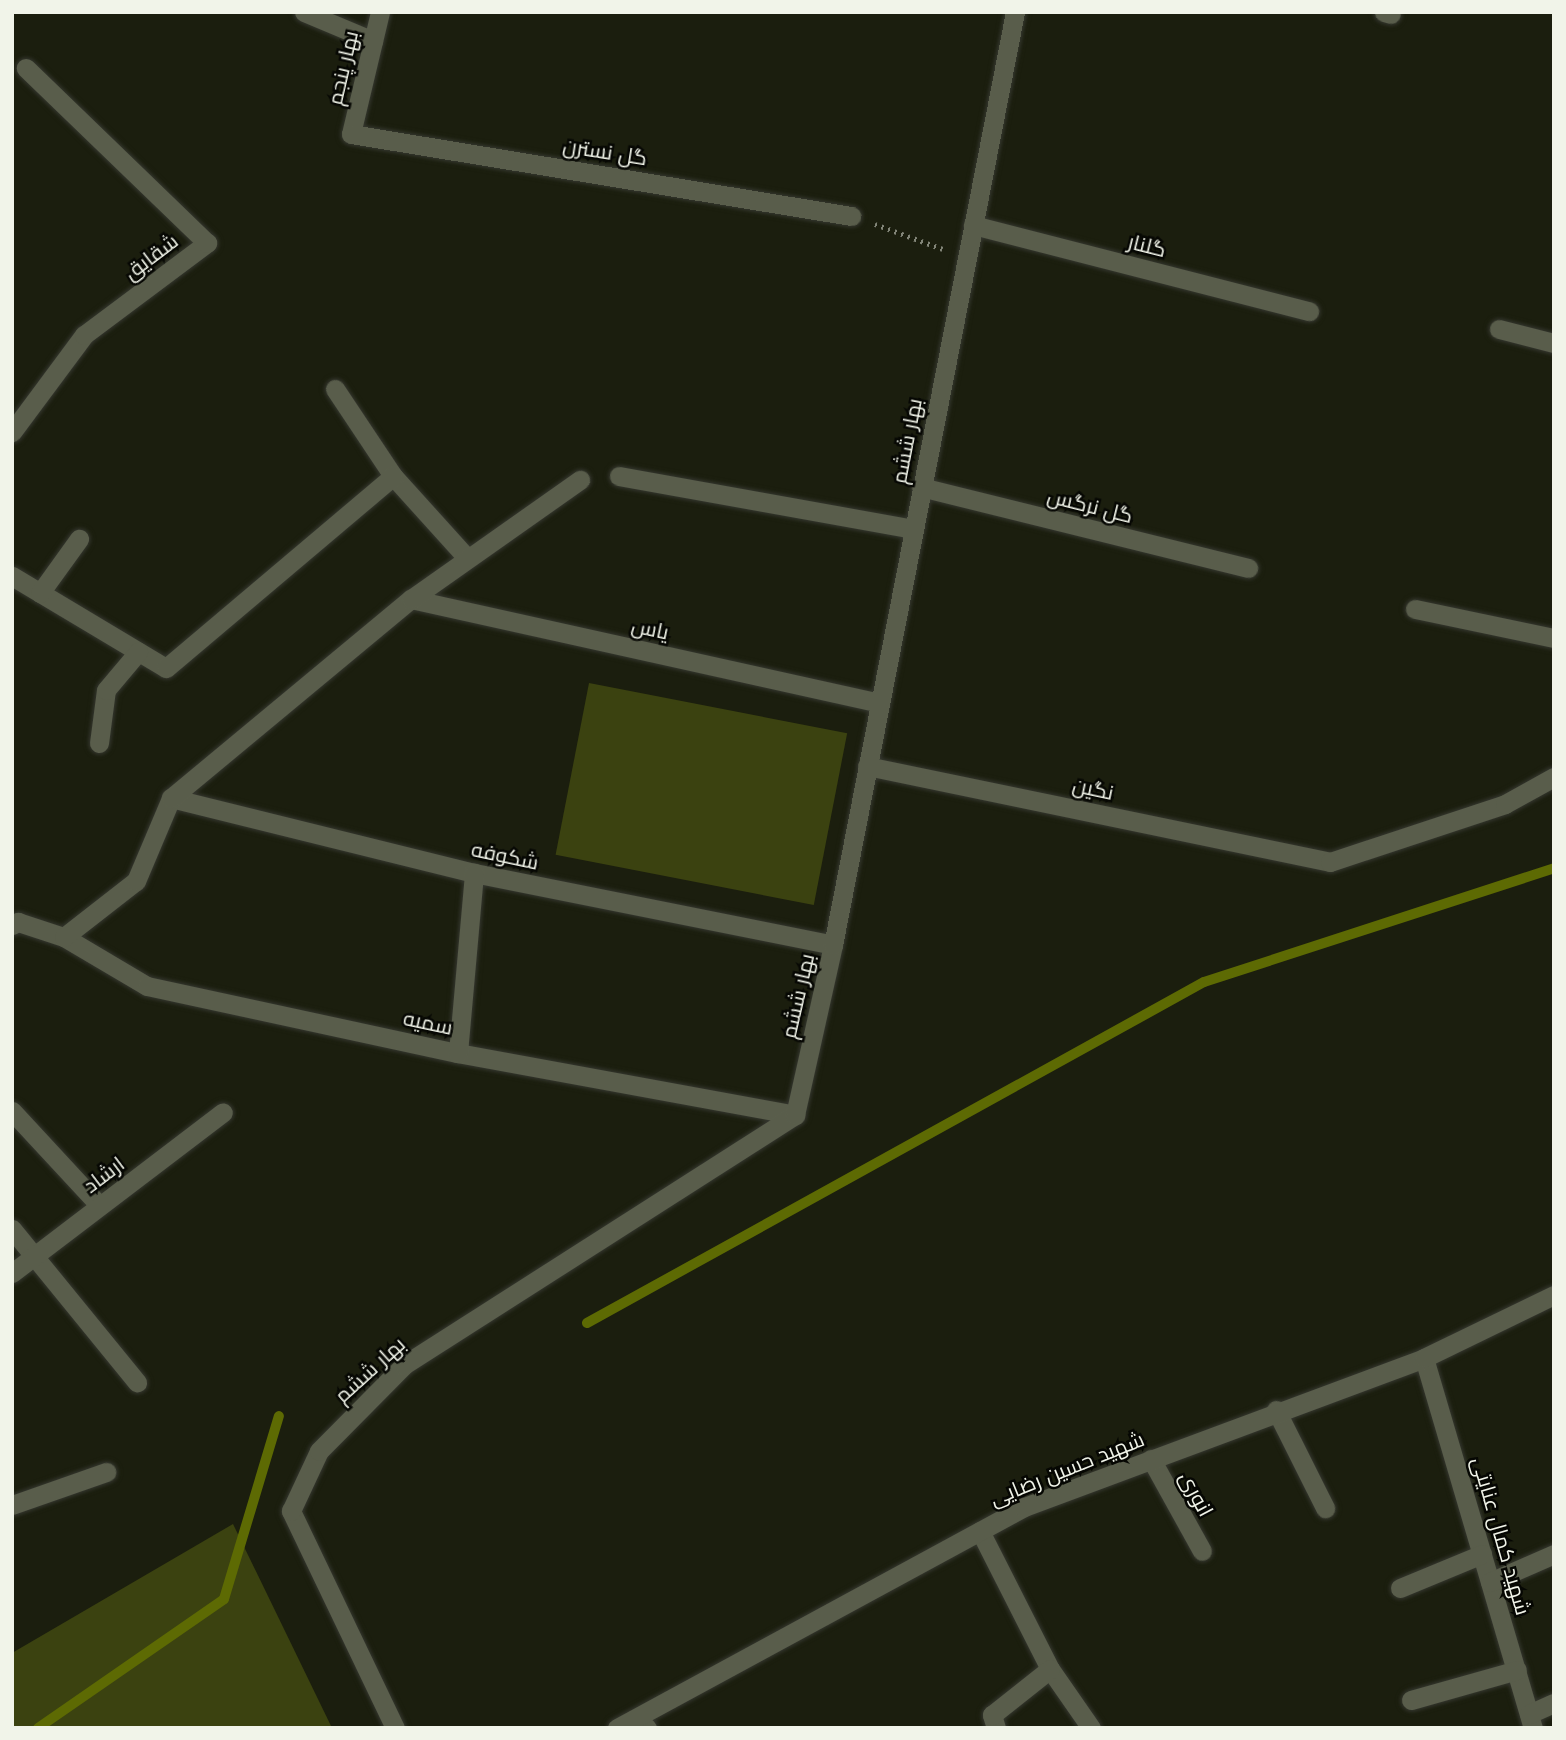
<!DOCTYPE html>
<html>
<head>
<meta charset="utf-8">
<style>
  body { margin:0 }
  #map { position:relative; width:1566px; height:1740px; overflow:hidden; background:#1b1e0e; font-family:"Libre Baskerville",Cairo,serif }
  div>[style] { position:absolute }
  .green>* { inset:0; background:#3b4210; transform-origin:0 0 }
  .stream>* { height:10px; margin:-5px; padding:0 5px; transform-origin:5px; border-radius:5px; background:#5d6a03 }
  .path>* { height:4.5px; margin-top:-2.25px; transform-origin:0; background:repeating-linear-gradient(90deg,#828578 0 2px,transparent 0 7px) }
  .roads { filter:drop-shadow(0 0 2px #35372f) drop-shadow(0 0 2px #35372f) }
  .minor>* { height:19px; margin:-9.5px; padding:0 9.5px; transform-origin:9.5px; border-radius:9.5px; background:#595d4b }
  .tertiary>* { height:19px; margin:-9.5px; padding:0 9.5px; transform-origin:9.5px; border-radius:9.5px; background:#595d4b }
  span { translate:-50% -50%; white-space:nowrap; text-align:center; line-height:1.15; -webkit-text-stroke:5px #060703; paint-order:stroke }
  .street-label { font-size:21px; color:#f1f4e9 }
  .frame { position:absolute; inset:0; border:14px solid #f1f4e9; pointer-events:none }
</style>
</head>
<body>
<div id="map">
  <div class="green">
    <div style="left:589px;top:683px;width:263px;height:175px;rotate:11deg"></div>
    <div style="clip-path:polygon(233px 1524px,332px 1728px,12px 1728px,12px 1653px)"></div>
  </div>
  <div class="stream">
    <div style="left:587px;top:1323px;width:705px;rotate:-28.93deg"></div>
    <div style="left:1204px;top:982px;width:368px;rotate:-18deg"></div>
    <div style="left:38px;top:1728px;width:226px;rotate:-34.7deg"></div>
    <div style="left:224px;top:1599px;width:191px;rotate:-73.3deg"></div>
  </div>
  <div class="path">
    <div style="left:875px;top:224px;width:72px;rotate:20.2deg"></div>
  </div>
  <div class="roads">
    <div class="minor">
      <div style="left:304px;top:12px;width:75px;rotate:22.8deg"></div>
      <div style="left:380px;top:12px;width:125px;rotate:103.4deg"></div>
      <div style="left:351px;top:134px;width:507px;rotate:9.31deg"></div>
      <div style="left:1384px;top:12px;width:7px;rotate:16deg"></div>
      <div style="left:973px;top:225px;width:347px;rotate:14.4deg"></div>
      <div style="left:1499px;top:329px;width:57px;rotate:14.3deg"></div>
      <div style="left:335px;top:389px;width:105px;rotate:56.3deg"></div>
      <div style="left:393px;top:476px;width:110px;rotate:47.9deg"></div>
      <div style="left:12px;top:432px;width:121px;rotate:-53.4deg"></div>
      <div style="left:84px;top:335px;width:154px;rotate:-36.8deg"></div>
      <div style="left:207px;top:243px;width:252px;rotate:-136deg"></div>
      <div style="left:619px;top:476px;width:299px;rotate:10.2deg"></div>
      <div style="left:921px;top:487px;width:337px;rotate:13.9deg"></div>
      <div style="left:12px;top:576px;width:179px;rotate:30.9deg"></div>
      <div style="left:166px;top:668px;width:297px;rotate:-40.2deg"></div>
      <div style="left:40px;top:593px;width:67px;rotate:-54.2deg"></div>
      <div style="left:411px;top:599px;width:479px;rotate:12.5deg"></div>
      <div style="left:1415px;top:609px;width:142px;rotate:11.8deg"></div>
      <div style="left:99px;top:743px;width:53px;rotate:-82.5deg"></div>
      <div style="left:106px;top:690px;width:50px;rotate:-49.9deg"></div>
      <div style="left:867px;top:766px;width:473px;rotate:11.7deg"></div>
      <div style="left:1330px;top:862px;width:184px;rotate:-18.3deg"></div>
      <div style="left:1505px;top:804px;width:56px;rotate:-28.9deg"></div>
      <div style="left:171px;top:798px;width:312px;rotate:13.9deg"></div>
      <div style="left:474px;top:873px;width:366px;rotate:11.3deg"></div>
      <div style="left:12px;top:925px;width:7px;rotate:-27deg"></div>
      <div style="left:18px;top:922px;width:48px;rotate:18.1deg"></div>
      <div style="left:64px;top:937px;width:96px;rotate:30.6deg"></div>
      <div style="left:147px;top:986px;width:318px;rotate:12.2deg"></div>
      <div style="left:458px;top:1053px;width:343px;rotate:10.4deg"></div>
      <div style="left:64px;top:937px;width:91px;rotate:-37.9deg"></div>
      <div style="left:136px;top:881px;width:90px;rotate:-67.1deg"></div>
      <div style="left:171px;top:798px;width:312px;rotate:-39.7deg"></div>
      <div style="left:411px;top:599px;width:207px;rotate:-35.2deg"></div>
      <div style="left:458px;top:1053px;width:181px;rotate:-84.9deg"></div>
      <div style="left:12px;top:1111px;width:129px;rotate:47.2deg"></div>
      <div style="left:12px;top:1229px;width:198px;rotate:50.8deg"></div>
      <div style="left:12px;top:1273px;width:265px;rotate:-37.3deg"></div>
      <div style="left:1424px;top:1358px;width:386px;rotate:73.6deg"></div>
      <div style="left:1276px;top:1410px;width:110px;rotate:63.4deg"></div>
      <div style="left:1151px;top:1459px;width:105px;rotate:61deg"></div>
      <div style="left:12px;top:1505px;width:100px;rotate:-19.3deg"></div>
      <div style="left:980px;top:1531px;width:155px;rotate:63.1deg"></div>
      <div style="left:1050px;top:1669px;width:72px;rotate:55.2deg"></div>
      <div style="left:1490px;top:1582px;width:70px;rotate:-23.6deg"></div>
      <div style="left:1400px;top:1588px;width:89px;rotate:-22.5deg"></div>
      <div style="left:1411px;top:1700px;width:110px;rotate:-15.8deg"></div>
      <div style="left:1529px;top:1714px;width:27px;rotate:-24deg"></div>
      <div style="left:637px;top:1718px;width:14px;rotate:45deg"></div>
      <div style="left:996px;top:1728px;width:14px;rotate:-107deg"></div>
      <div style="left:992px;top:1715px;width:74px;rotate:-38.4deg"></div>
    </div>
    <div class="tertiary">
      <div style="left:395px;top:1728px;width:241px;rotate:-115.6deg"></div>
      <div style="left:291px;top:1511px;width:66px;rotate:-65deg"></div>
      <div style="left:319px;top:1451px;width:121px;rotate:-45.3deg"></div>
      <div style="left:404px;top:1365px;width:464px;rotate:-32.6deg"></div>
      <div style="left:795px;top:1115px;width:174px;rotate:-77.4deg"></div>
      <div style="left:833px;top:945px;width:951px;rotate:-78.96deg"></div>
      <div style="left:617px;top:1728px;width:463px;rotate:-28.5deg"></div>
      <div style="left:1024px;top:1507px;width:427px;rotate:-20.4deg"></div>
      <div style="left:1424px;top:1358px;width:144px;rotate:-25.9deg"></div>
    </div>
  </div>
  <div class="street-label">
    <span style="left:343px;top:68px;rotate:-77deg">بهار پنجم</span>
    <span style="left:605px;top:152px;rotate:9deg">گل نسترن</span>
    <span style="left:1147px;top:246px;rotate:14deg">گلنار</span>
    <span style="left:151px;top:257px;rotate:-37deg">شقایق</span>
    <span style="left:907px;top:441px;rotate:-79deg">بهار ششم</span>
    <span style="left:1090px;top:506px;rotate:14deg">گل نرگس</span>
    <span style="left:650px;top:629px;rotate:12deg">یاس</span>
    <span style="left:1093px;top:789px;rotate:12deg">نگین</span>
    <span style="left:505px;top:856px;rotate:12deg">شکوفه</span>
    <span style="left:798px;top:996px;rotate:-77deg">بهار ششم</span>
    <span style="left:428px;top:1023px;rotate:12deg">سمیه</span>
    <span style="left:104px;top:1175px;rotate:-37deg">ارشاد</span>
    <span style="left:370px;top:1370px;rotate:-42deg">بهار ششم</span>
    <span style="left:1067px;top:1469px;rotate:-22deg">شهید حسین رضایی</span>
    <span style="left:1196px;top:1494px;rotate:62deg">انوری</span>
    <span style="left:1501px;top:1536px;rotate:74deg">شهید کمال عنایتی</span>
  </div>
  <div class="frame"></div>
</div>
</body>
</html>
